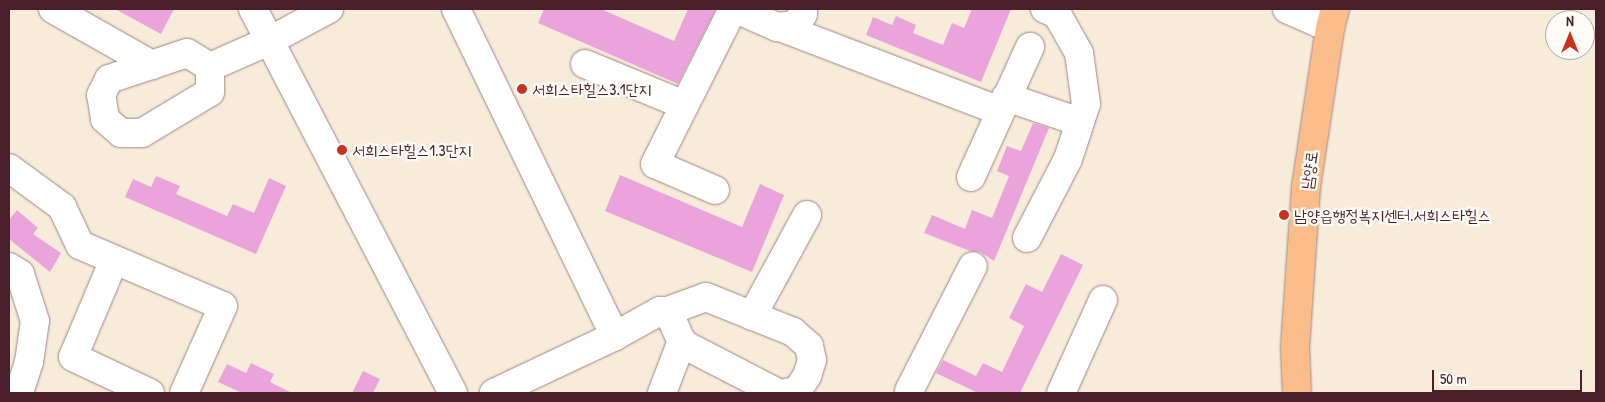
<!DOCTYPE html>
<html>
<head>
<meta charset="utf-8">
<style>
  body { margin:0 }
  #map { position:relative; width:1605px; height:402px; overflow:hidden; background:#f6ecd9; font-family:"Patrick Hand","Poor Story",sans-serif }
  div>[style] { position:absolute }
  .building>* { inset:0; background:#eba4db }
  .roads { filter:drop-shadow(0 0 1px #a08682) drop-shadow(0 0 1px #a08682) }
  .minor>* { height:28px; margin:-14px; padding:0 14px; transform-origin:14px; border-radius:14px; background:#fff }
  .major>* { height:28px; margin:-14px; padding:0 14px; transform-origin:14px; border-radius:14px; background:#fabc8b }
  .dots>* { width:14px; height:14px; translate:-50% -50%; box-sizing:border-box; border:2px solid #fdfcf7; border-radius:50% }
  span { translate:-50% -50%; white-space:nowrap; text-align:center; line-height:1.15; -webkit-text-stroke:4.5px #fdfcf7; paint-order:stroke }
  .poi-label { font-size:16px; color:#4a1f2b }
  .left { translate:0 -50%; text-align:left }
  .street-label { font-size:16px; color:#4a1f2b }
  .frame { position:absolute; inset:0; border:10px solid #4a1f2b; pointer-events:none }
  .north { position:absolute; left:1545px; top:10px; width:50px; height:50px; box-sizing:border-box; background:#fdfcf7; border:1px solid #b5a4a5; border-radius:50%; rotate:0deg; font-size:14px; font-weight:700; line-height:20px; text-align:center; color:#4a1f2b }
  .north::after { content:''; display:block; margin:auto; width:18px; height:22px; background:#c8321e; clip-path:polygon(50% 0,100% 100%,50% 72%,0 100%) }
  .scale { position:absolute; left:1432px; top:370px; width:150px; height:22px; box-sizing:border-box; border:2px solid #4a1f2b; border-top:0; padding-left:6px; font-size:15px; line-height:18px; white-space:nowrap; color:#4a1f2b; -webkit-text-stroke:4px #fdfcf7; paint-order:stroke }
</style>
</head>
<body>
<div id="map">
  <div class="building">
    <div style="clip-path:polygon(115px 9px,174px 9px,161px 34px)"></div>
    <div style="clip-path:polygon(544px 9px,601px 9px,674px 41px,688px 9px,716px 9px,678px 84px,538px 23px)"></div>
    <div style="clip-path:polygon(972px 9px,1011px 9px,981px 82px,866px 35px,873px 17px,892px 25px,896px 16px,916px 25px,913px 33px,943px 45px,952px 23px,964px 28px)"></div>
    <div style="clip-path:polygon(1033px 123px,1049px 128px,994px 261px,980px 252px,970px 251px,924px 233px,932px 215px,965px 229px,972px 210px,992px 218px,1009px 176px,997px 171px,1007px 146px,1021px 151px)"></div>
    <div style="clip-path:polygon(620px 175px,742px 227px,760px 184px,784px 195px,752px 272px,605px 211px)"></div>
    <div style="clip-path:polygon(156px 176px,180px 186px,176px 194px,227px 216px,233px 204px,254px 213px,269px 178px,286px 186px,256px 254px,125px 197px,133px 179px,151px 187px)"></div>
    <div style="clip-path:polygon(17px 210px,38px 228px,33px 234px,61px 253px,50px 272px,9px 239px,9px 220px)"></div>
    <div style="clip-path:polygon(1061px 254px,1083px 265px,1020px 393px,978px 393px,936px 373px,943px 360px,976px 376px,983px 363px,1002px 372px,1024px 326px,1009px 318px,1026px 284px,1042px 292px)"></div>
    <div style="clip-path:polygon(251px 363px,274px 374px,270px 382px,292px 393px,242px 393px,218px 382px,227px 364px,246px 373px)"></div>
    <div style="clip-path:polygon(363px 371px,380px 379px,373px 393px,352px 393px)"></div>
  </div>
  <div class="roads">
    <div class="minor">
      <div style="left:53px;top:9px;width:114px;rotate:29.5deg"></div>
      <div style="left:253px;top:9px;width:433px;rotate:62.5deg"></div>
      <div style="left:456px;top:9px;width:364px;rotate:64.1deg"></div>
      <div style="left:615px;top:336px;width:134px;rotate:154.8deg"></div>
      <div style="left:736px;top:9px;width:45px;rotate:23.7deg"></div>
      <div style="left:777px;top:27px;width:19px;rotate:-6deg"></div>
      <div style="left:796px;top:25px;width:13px;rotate:-58deg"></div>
      <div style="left:803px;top:14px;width:5px;rotate:-90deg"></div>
      <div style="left:1287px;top:9px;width:47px;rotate:23.8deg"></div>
      <div style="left:780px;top:27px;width:235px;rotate:20.9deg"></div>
      <div style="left:187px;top:53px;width:27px;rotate:31deg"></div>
      <div style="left:210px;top:67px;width:25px;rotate:90deg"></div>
      <div style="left:210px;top:92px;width:79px;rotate:148.9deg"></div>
      <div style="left:142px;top:133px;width:21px;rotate:180deg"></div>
      <div style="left:121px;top:133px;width:21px;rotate:-139deg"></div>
      <div style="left:105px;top:119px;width:24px;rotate:-99deg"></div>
      <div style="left:101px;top:95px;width:18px;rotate:-63deg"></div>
      <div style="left:109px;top:79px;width:82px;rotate:-18.4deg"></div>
      <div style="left:585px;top:64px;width:107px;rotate:22.5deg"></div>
      <div style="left:210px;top:67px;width:64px;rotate:-23.8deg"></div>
      <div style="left:269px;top:41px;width:68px;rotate:-28.1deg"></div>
      <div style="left:1006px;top:97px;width:78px;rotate:18.7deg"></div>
      <div style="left:9px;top:168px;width:66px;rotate:36.3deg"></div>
      <div style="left:62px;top:207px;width:42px;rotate:64.7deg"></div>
      <div style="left:80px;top:245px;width:155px;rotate:23.1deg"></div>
      <div style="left:223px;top:306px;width:95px;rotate:114.1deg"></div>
      <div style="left:971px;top:177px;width:143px;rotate:-65.6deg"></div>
      <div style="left:715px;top:190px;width:65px;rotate:-156.6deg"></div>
      <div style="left:655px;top:164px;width:174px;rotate:-63.3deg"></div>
      <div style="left:1027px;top:238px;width:89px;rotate:-62.6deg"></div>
      <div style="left:1068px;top:159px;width:58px;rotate:-71.9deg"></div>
      <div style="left:1086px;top:104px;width:51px;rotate:-97.8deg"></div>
      <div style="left:1079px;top:53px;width:45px;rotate:-119.4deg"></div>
      <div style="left:1057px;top:14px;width:13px;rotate:-157deg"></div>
      <div style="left:114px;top:260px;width:105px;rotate:112.9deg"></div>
      <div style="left:73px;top:357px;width:85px;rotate:25.1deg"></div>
      <div style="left:9px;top:267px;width:13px;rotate:32deg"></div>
      <div style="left:20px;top:274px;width:49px;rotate:72.3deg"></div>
      <div style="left:35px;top:321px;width:41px;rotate:98.3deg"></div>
      <div style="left:29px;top:362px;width:33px;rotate:108deg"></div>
      <div style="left:668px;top:311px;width:36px;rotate:66deg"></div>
      <div style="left:683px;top:344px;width:107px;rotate:27.3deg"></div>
      <div style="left:752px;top:316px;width:115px;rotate:-61.4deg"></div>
      <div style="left:615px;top:336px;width:51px;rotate:-29.1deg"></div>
      <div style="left:660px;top:311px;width:8px"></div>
      <div style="left:668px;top:311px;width:40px;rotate:-20.2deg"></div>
      <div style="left:706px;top:297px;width:94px;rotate:21.9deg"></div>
      <div style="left:793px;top:332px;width:21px;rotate:41deg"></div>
      <div style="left:809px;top:346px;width:14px;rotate:78deg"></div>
      <div style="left:812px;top:360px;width:17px;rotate:107deg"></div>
      <div style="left:807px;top:376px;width:18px;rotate:124deg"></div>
      <div style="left:797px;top:391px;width:11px;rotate:170deg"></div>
      <div style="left:909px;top:391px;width:140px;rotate:-62.9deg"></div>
      <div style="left:662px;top:393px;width:56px;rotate:-69deg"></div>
      <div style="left:1061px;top:393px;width:102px;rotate:-65.7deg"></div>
    </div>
    <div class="major">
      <div style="left:1297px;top:393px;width:45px;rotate:-92.5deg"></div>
      <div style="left:1295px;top:348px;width:161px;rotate:-86.1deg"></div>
      <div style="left:1306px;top:187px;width:161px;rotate:-81.4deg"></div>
      <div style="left:1330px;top:28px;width:20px;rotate:-75deg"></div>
    </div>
  </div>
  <div class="dots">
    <div style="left:522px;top:89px;background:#c8321e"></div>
    <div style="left:342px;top:150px;background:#c8321e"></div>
    <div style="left:1284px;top:215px;background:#c8321e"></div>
  </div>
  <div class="poi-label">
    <span class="left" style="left:532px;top:89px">서희스타힐스3.1단지</span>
    <span class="left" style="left:352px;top:150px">서희스타힐스1.3단지</span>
    <span class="left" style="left:1294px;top:215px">남양읍행정복지센터.서희스타힐스</span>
  </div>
  <div class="street-label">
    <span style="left:1309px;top:170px;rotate:-82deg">남양로</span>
  </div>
  <div class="frame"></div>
  <div class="north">N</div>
  <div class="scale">50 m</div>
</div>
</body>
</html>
